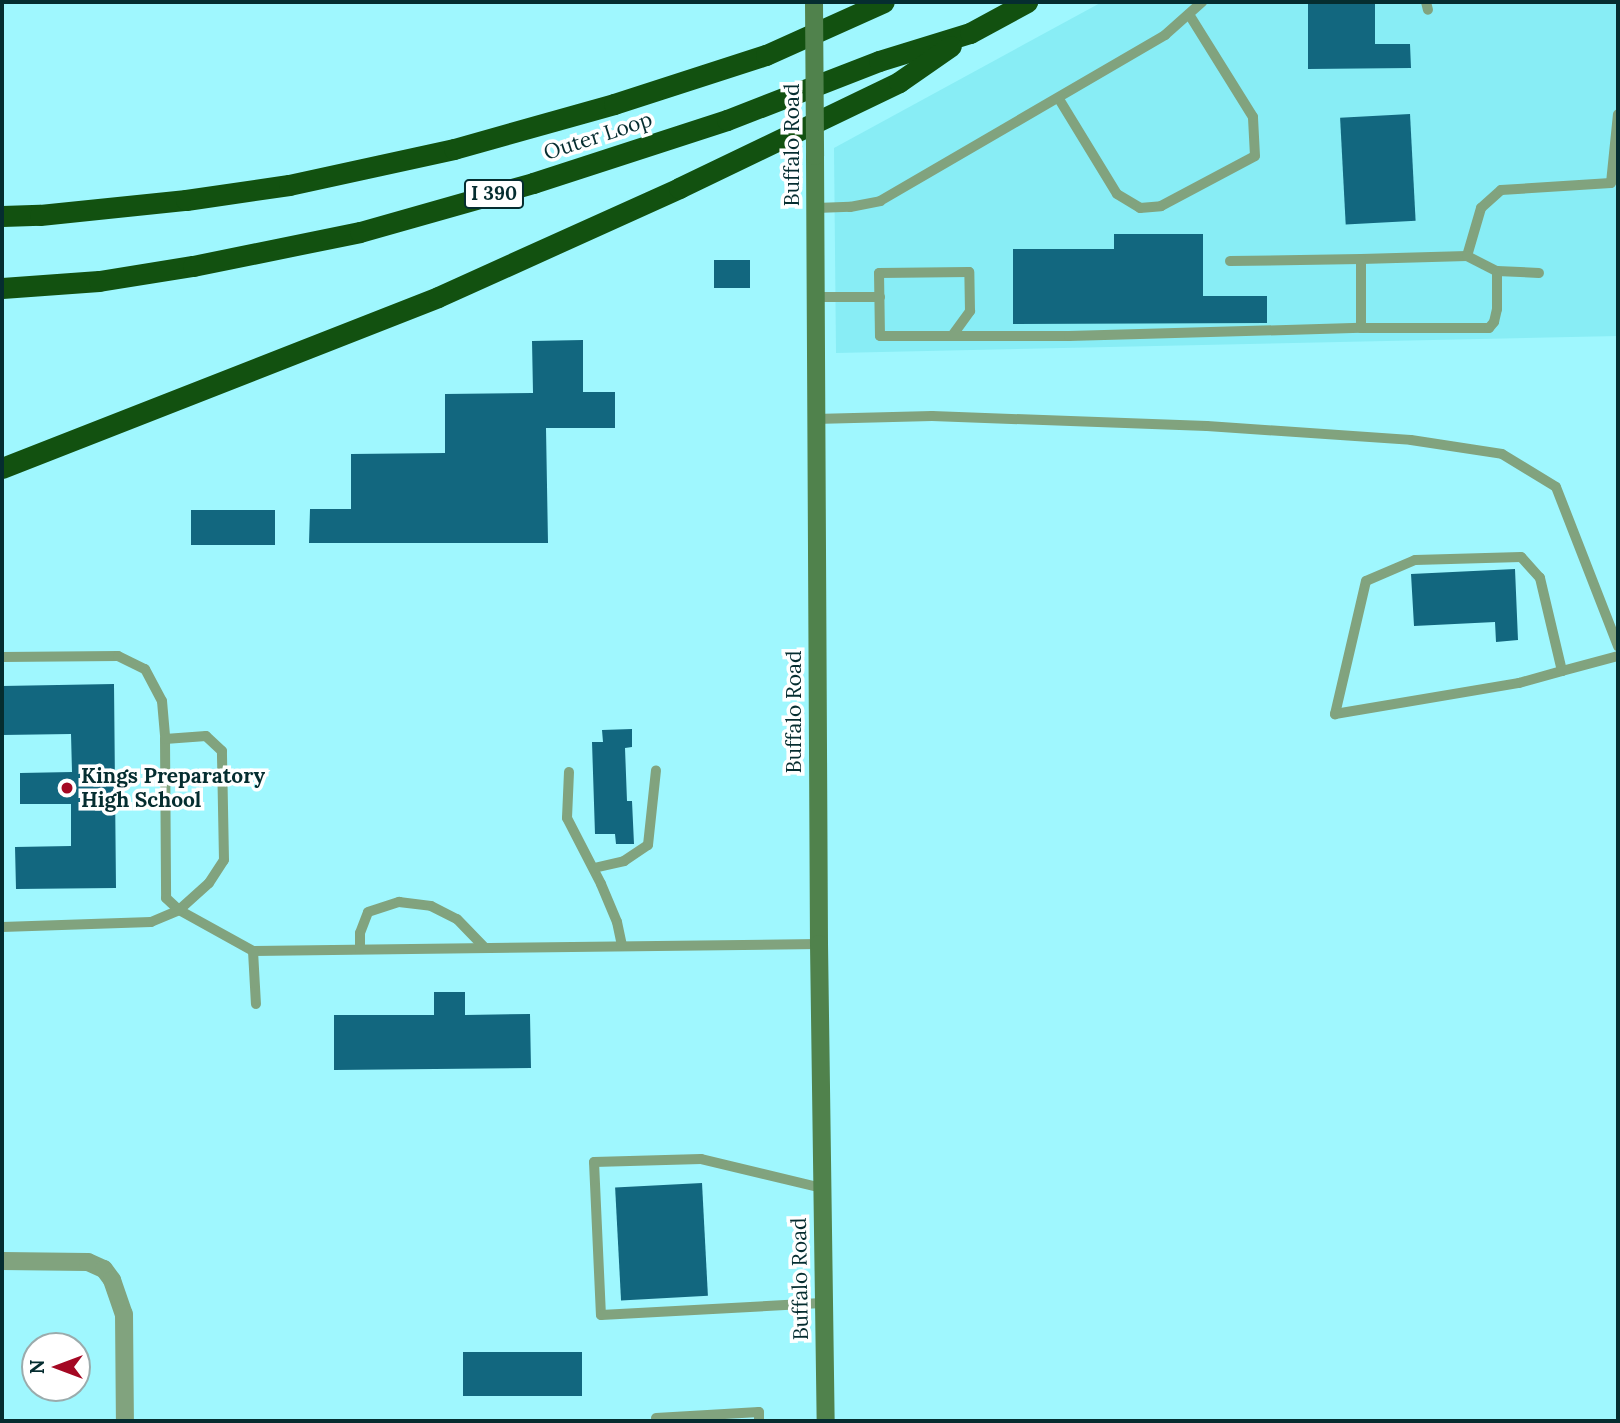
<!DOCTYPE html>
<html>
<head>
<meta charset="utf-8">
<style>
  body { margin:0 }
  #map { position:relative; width:1620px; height:1423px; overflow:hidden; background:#9ff7fe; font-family:Lora,serif }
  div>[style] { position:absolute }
  .built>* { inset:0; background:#88edf5 }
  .building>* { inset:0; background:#12677f; transform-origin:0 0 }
  .lane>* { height:10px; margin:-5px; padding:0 5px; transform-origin:5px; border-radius:5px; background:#81a37e }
  .street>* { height:18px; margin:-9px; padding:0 9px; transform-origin:9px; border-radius:9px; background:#81a37e }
  .secondary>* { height:18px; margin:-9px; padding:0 9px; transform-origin:9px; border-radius:9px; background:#50824c }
  .highway>* { height:21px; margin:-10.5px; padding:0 10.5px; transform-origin:10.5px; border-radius:10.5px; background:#125110 }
  .secondary-bridge>* { height:18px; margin:-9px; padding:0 9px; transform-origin:9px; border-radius:9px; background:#50824c }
  .dots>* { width:19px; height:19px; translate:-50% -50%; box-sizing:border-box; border:4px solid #fff; border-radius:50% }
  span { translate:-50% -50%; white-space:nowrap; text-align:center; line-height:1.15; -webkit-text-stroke:7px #fff; paint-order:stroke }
  .shield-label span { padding:2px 5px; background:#fff; border:2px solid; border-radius:5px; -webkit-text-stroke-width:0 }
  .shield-label { font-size:19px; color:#052d30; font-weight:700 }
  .street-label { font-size:21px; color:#052d30 }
  .poi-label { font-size:21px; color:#052d30; font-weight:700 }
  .left { translate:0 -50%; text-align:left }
  .frame { position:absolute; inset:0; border:4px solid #052d30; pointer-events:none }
  .north { position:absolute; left:21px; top:1332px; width:70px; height:70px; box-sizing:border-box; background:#fff; border:2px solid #9babac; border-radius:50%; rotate:270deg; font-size:19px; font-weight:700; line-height:28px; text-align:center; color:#052d30 }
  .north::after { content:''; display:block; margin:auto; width:24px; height:32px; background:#a40823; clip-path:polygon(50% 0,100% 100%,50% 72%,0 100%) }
</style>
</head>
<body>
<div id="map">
  <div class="built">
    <div style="clip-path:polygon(1102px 2px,1618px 2px,1618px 336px,836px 353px,834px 148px)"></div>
  </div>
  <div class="building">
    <div style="clip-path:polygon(1308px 2px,1375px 2px,1375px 44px,1410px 44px,1411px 68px,1308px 69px)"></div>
    <div style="left:1410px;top:114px;width:107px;height:70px;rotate:87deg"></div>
    <div style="clip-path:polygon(1114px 234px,1203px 234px,1203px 296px,1267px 296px,1267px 323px,1013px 324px,1013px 249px,1114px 249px)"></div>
    <div style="left:714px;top:260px;width:36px;height:28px"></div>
    <div style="clip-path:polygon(583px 340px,583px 392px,615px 392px,615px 428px,546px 428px,548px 543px,309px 543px,310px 509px,351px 509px,351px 454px,445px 453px,445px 394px,533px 393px,532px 341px)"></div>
    <div style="left:191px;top:510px;width:84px;height:35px"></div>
    <div style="clip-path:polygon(1515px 569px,1518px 640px,1496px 642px,1495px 622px,1414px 626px,1411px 574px)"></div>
    <div style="clip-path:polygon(114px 684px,116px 888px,16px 889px,15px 847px,71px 846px,71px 804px,20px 804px,20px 773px,72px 772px,71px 734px,2px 735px,2px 686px)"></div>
    <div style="clip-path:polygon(632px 729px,632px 747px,625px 748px,627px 801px,632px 801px,634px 844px,616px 844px,615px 834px,595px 834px,592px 742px,603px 742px,602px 730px)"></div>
    <div style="clip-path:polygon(434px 992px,465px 992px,465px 1015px,530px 1014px,531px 1068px,334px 1070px,334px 1015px,434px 1015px)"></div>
    <div style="left:702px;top:1183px;width:113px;height:87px;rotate:87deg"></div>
    <div style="left:463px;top:1352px;width:119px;height:44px"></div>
  </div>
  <div class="lane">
    <div style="left:1426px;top:2px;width:8px;rotate:76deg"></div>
    <div style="left:1059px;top:99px;width:111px;rotate:58.6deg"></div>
    <div style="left:1117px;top:194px;width:27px;rotate:31deg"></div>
    <div style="left:1140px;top:208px;width:21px;rotate:-5deg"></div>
    <div style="left:1161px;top:206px;width:106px;rotate:-28deg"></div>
    <div style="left:1255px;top:156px;width:39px;rotate:-93deg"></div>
    <div style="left:1253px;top:117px;width:121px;rotate:-121.9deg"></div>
    <div style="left:816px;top:208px;width:34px;rotate:-2deg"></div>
    <div style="left:850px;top:207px;width:31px;rotate:-11deg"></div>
    <div style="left:880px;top:201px;width:330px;rotate:-30.2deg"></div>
    <div style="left:1165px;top:35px;width:50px;rotate:-41.7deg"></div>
    <div style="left:1467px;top:256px;width:50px;rotate:-73.7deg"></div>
    <div style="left:1481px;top:208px;width:27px;rotate:-42deg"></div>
    <div style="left:1501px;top:190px;width:110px;rotate:-3.6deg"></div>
    <div style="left:1611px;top:183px;width:69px;rotate:-84.2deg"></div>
    <div style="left:1361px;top:259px;width:106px;rotate:-1.6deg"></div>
    <div style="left:1467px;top:256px;width:34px;rotate:27deg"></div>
    <div style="left:1497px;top:271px;width:42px;rotate:2.7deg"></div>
    <div style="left:816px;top:297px;width:64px"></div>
    <div style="left:1361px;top:328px;width:128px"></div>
    <div style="left:1489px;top:328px;width:8px;rotate:-50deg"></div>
    <div style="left:1494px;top:322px;width:13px;rotate:-77deg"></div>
    <div style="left:1497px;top:309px;width:38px;rotate:-90deg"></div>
    <div style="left:952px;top:336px;width:31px;rotate:-54deg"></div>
    <div style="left:970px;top:311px;width:39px;rotate:-91deg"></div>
    <div style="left:969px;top:272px;width:90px;rotate:179.4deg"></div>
    <div style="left:879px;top:273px;width:63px;rotate:89.1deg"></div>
    <div style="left:880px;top:336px;width:189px"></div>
    <div style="left:1069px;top:336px;width:292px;rotate:-1.6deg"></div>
    <div style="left:1361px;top:328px;width:69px;rotate:-90deg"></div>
    <div style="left:1361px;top:259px;width:131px;rotate:179.1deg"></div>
    <div style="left:815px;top:419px;width:117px;rotate:-1.5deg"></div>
    <div style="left:932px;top:416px;width:275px;rotate:2.1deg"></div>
    <div style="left:1207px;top:426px;width:204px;rotate:3.9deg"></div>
    <div style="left:1411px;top:440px;width:92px;rotate:8.7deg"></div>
    <div style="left:1502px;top:454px;width:63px;rotate:31.4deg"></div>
    <div style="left:1556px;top:487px;width:171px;rotate:68.7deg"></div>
    <div style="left:2px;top:657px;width:116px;rotate:-0.5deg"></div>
    <div style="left:118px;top:656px;width:30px;rotate:26deg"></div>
    <div style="left:145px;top:669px;width:36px;rotate:62deg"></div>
    <div style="left:162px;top:701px;width:38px;rotate:85deg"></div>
    <div style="left:165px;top:739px;width:159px;rotate:89.6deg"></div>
    <div style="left:166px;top:898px;width:18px;rotate:43deg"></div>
    <div style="left:179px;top:910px;width:85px;rotate:29deg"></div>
    <div style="left:253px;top:951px;width:566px;rotate:-0.71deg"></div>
    <div style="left:1562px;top:671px;width:96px;rotate:-103.3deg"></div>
    <div style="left:1540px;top:578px;width:28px;rotate:-132deg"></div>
    <div style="left:1521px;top:557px;width:106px;rotate:178.4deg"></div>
    <div style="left:1415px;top:560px;width:53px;rotate:156.8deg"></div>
    <div style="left:1366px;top:581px;width:137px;rotate:103.1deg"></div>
    <div style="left:1335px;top:714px;width:187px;rotate:-9.6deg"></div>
    <div style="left:1519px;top:683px;width:45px;rotate:-15.6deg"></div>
    <div style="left:1562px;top:671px;width:58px;rotate:-15deg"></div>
    <div style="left:569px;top:772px;width:46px;rotate:92.5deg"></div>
    <div style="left:567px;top:818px;width:74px;rotate:62.7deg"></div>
    <div style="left:601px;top:884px;width:41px;rotate:67.2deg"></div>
    <div style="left:617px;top:922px;width:24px;rotate:78deg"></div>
    <div style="left:594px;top:868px;width:31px;rotate:-13deg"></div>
    <div style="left:624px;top:861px;width:29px;rotate:-34deg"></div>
    <div style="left:648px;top:845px;width:75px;rotate:-83.9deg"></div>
    <div style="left:2px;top:927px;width:149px;rotate:-1.9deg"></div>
    <div style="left:151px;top:922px;width:30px;rotate:-23deg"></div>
    <div style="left:179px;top:910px;width:40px;rotate:-42deg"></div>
    <div style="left:209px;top:883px;width:27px;rotate:-57deg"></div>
    <div style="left:224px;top:860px;width:109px;rotate:-91.1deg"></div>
    <div style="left:222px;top:751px;width:22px;rotate:-137deg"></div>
    <div style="left:206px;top:736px;width:41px;rotate:175.8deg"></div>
    <div style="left:360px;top:949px;width:16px;rotate:-90deg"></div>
    <div style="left:360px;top:933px;width:22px;rotate:-69deg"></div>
    <div style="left:368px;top:912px;width:33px;rotate:-18deg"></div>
    <div style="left:399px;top:902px;width:32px;rotate:7deg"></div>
    <div style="left:431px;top:906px;width:29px;rotate:27deg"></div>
    <div style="left:457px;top:919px;width:39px;rotate:46deg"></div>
    <div style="left:253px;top:951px;width:53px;rotate:86.8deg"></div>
    <div style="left:822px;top:1188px;width:124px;rotate:-166.5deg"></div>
    <div style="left:701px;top:1159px;width:107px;rotate:178.4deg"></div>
    <div style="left:594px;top:1162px;width:153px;rotate:87.4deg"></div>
    <div style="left:601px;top:1315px;width:221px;rotate:-3.1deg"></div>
    <div style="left:656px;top:1418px;width:103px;rotate:-3.3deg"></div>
    <div style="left:759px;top:1412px;width:9px;rotate:90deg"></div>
  </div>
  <div class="street">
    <div style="left:2px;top:1261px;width:86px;rotate:0.7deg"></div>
    <div style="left:88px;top:1262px;width:17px;rotate:24deg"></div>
    <div style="left:104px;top:1269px;width:14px;rotate:54deg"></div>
    <div style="left:112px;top:1280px;width:36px;rotate:71deg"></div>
    <div style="left:124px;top:1314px;width:107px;rotate:89.5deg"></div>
  </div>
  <div class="secondary">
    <div style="left:815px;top:156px;width:788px;rotate:89.71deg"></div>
    <div style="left:819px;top:944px;width:477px;rotate:89.2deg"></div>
  </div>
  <div class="highway">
    <div style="left:2px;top:216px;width:38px;rotate:-2deg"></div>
    <div style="left:40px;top:215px;width:147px;rotate:-5.9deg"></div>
    <div style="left:186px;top:200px;width:104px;rotate:-8.3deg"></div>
    <div style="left:289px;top:185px;width:169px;rotate:-12.3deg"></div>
    <div style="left:454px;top:149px;width:166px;rotate:-15.7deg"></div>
    <div style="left:614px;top:104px;width:160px;rotate:-17.9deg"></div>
    <div style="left:766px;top:55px;width:129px;rotate:-24.2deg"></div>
    <div style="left:2px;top:288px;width:97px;rotate:-4.1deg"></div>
    <div style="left:99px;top:281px;width:95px;rotate:-9.1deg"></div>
    <div style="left:193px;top:266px;width:170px;rotate:-11.5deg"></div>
    <div style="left:360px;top:232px;width:180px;rotate:-15.8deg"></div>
    <div style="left:533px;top:183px;width:204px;rotate:-18deg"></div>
    <div style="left:727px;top:120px;width:163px;rotate:-21.2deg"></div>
    <div style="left:879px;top:61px;width:95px;rotate:-17.1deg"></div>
    <div style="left:970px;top:33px;width:65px;rotate:-28.5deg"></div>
    <div style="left:2px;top:468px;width:468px;rotate:-21.4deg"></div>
    <div style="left:438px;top:297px;width:265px;rotate:-24.3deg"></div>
    <div style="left:679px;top:188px;width:244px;rotate:-25.7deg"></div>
    <div style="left:899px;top:82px;width:63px;rotate:-34.7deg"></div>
  </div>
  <div class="secondary-bridge">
    <div style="left:814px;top:2px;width:154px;rotate:89.6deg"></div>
  </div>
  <div class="dots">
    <div style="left:67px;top:788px;background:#a40823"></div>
  </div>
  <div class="shield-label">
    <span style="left:494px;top:194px">I 390</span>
  </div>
  <div class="street-label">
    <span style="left:598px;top:136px;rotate:-18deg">Outer Loop</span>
    <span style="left:792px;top:145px;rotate:-90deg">Buffalo Road</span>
    <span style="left:794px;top:712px;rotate:-90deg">Buffalo Road</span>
    <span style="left:800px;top:1279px;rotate:-91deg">Buffalo Road</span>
  </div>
  <div class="poi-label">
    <span class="left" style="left:81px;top:788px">Kings Preparatory<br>High School</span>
  </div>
  <div class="frame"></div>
  <div class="north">N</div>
</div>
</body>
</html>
